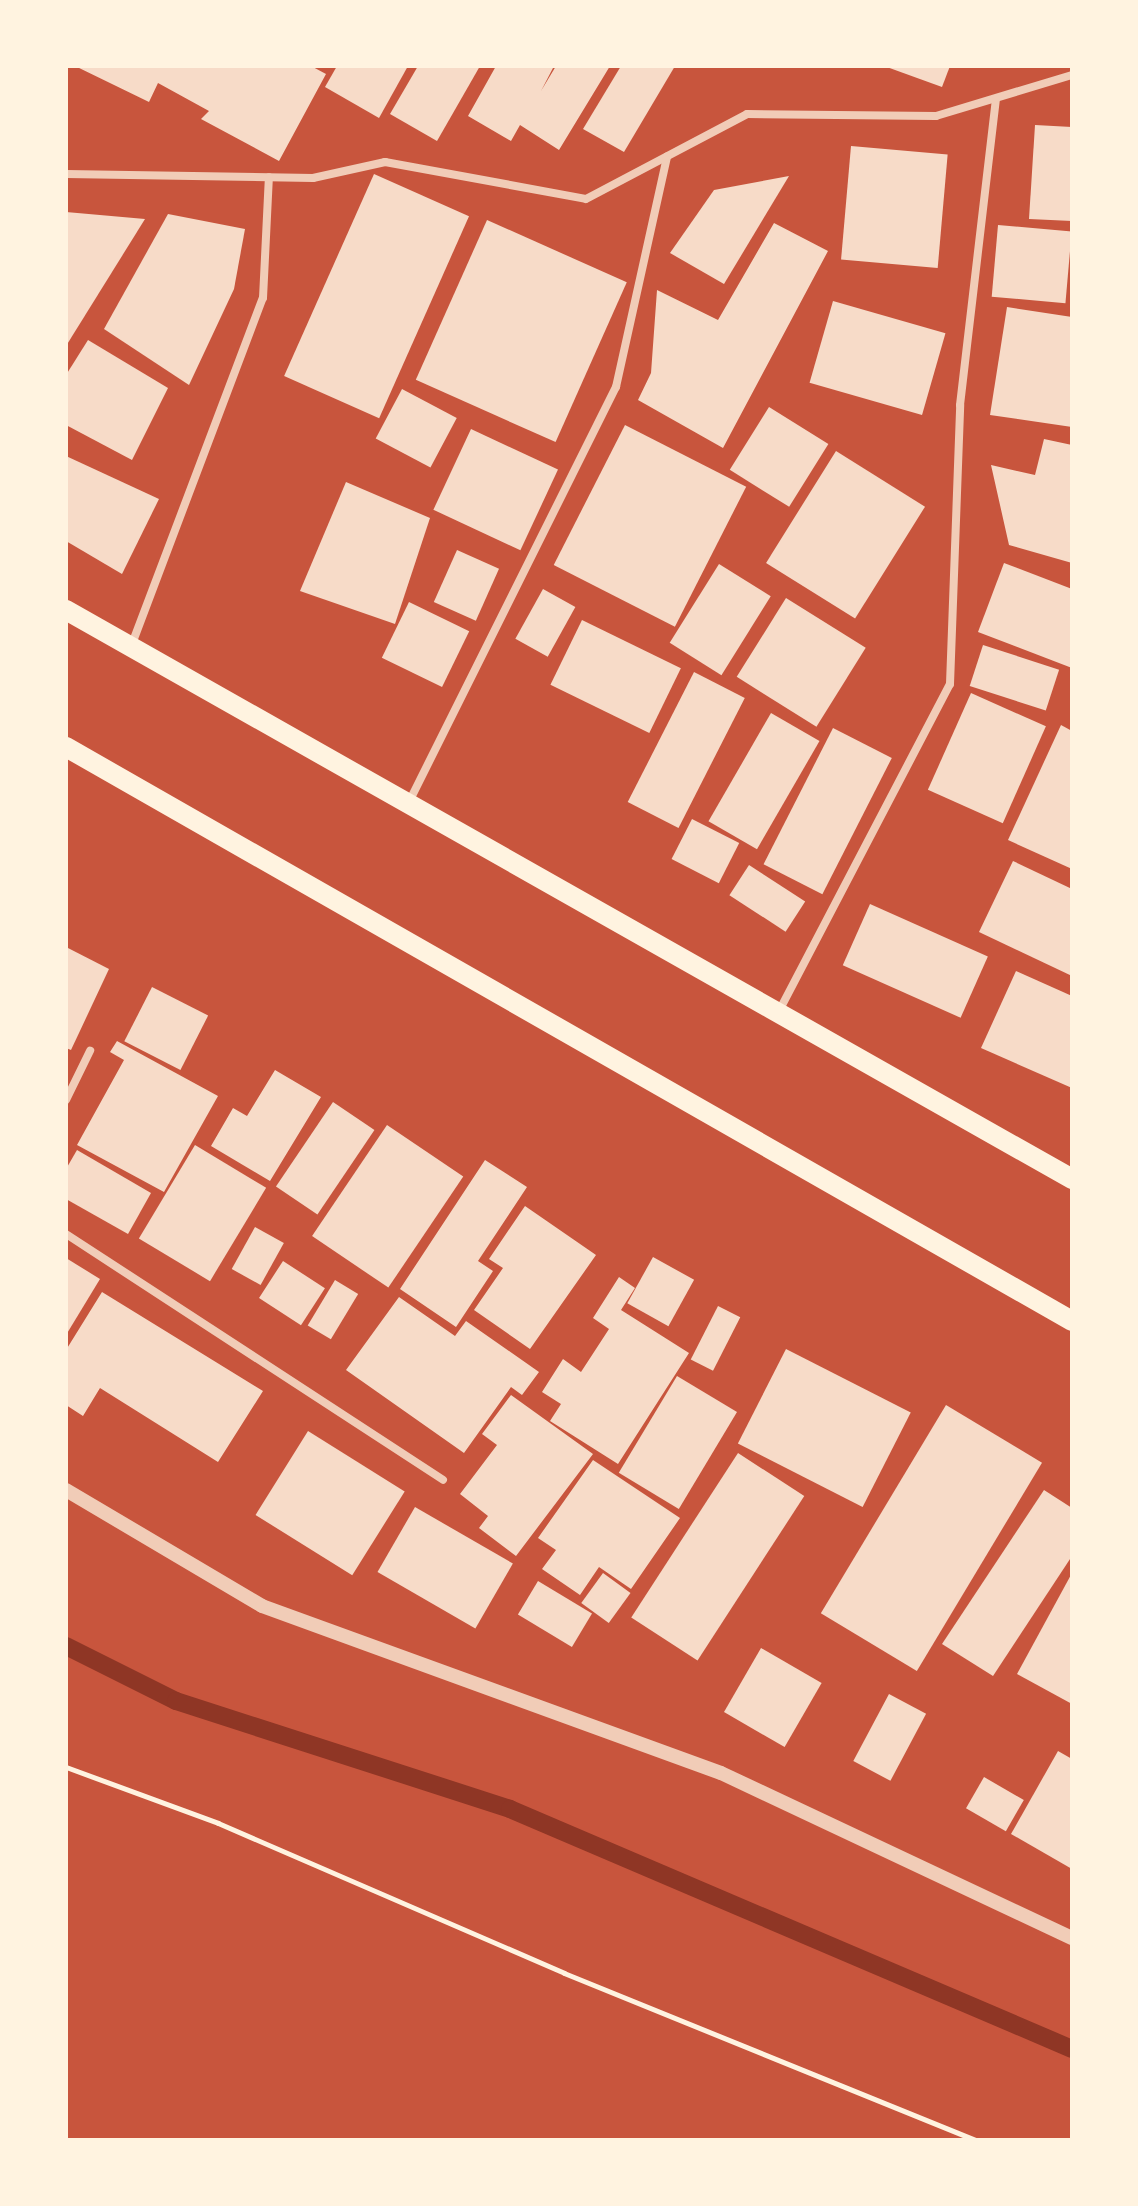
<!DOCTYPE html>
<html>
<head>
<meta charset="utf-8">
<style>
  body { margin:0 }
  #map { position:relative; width:1138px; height:2206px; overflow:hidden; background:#c8553d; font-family:Signika,sans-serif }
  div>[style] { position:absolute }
  .stream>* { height:18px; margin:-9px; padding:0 9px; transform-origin:9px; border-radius:9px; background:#8f3625 }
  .building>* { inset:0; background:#f7dbc8; transform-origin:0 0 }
  .path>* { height:5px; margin:-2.5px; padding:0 2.5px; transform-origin:2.5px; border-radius:2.5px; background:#fff3e0 }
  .minor>* { height:8px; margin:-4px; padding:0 4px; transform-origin:4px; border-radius:4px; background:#f1ccb7 }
  .tertiary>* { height:14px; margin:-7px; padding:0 7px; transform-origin:7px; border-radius:7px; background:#f1ccb7 }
  .primary>* { height:20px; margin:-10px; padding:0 10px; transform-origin:10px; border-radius:10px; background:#fff3e0 }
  span { translate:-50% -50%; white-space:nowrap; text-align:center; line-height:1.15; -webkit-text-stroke:8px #fff3e0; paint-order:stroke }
  .frame { position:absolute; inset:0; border:68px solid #fff3e0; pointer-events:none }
</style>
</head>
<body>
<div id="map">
  <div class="stream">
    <div style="left:66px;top:1646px;width:123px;rotate:26.6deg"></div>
    <div style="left:176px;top:1701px;width:351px;rotate:17.9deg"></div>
    <div style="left:510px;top:1809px;width:611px;rotate:23.12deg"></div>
  </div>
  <div class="building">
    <div style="clip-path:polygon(75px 66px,311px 66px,326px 74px,279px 161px,201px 119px,209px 111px,158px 83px,149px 102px)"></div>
    <div style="clip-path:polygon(337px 66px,408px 66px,379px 118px,325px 87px)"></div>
    <div style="clip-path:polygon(418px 66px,480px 66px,437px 141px,390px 114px)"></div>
    <div style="clip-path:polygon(496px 66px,554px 66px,541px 91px,556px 66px,610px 66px,559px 150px,520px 125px,511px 141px,468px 116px)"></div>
    <div style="clip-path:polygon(621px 66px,675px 66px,624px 152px,583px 129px)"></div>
    <div style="clip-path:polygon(884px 66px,950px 66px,942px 87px)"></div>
    <div style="clip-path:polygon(1035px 125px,1072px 127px,1072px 221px,1029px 219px)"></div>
    <div style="left:851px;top:146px;width:97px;height:114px;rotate:5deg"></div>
    <div style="left:374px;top:174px;width:104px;height:221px;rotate:24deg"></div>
    <div style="clip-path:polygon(789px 176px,724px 284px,670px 253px,714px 190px)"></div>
    <div style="clip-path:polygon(66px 212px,145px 219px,66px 346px)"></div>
    <div style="clip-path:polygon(168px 214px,245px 229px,234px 289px,189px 385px,104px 329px)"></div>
    <div style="left:487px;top:220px;width:153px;height:175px;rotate:24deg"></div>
    <div style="clip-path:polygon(774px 223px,828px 251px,723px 448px,638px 400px,651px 373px,657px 290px,718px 320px)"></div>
    <div style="left:998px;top:225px;width:74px;height:72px;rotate:5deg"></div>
    <div style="left:833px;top:301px;width:117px;height:85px;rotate:16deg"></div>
    <div style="clip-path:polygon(1007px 307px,1072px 317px,1072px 427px,990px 415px)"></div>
    <div style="clip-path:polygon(88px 340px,168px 388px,132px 460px,66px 425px,66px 375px)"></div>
    <div style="left:402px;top:389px;width:62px;height:56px;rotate:28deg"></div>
    <div style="left:769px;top:407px;width:70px;height:74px;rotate:32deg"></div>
    <div style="left:625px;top:425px;width:136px;height:157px;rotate:27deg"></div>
    <div style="left:471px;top:429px;width:96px;height:89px;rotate:25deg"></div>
    <div style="clip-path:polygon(1044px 439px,1072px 445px,1072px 563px,1009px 545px,991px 465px,1035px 475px)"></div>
    <div style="left:836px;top:451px;width:105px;height:132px;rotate:32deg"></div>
    <div style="clip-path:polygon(66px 456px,159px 499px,122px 574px,66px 541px)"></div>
    <div style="clip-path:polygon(346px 482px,430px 518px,395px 624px,300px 591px)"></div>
    <div style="left:457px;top:550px;width:46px;height:57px;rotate:24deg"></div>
    <div style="clip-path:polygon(1004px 563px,1072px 589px,1072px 668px,978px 632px)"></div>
    <div style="left:719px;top:564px;width:61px;height:93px;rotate:32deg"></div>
    <div style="left:543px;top:589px;width:37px;height:57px;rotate:29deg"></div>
    <div style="left:786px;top:598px;width:94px;height:93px;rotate:32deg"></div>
    <div style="left:409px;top:602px;width:67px;height:62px;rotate:26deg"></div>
    <div style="left:582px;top:620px;width:110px;height:72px;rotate:26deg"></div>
    <div style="left:983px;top:645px;width:80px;height:43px;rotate:18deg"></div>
    <div style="left:694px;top:672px;width:57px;height:146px;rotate:27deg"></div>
    <div style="left:971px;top:693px;width:82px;height:106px;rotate:24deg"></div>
    <div style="left:771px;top:713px;width:56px;height:125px;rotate:30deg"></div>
    <div style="clip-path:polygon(1061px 725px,1072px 731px,1072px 869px,1008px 840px)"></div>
    <div style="left:833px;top:728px;width:66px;height:153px;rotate:27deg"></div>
    <div style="left:692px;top:819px;width:53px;height:45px;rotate:27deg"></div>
    <div style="clip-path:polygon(1013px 861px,1072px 889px,1072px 976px,979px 932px)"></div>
    <div style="left:749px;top:865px;width:67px;height:36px;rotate:33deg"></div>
    <div style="left:870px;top:904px;width:129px;height:67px;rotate:24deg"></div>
    <div style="clip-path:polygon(66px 947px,109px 969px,71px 1050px,66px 1048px)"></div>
    <div style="clip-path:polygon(1016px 971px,1072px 996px,1072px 1088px,981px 1048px)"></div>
    <div style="left:152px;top:987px;width:63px;height:61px;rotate:27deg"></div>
    <div style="clip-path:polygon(117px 1041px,218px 1096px,164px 1192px,77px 1145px,124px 1060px,110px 1052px)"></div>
    <div style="clip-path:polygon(275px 1070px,321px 1097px,270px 1181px,211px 1146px,233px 1108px,247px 1116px)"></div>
    <div style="left:333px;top:1102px;width:50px;height:102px;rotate:34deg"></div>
    <div style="left:387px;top:1125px;width:92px;height:134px;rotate:34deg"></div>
    <div style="left:195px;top:1145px;width:83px;height:109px;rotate:31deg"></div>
    <div style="clip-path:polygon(77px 1150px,151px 1193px,128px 1234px,66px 1199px,66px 1169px)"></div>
    <div style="clip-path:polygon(485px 1160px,527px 1187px,478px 1261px,493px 1271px,456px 1327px,400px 1289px)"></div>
    <div style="clip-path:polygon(525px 1206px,596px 1255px,530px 1349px,474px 1310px,503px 1268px,489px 1259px)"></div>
    <div style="left:255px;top:1227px;width:33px;height:48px;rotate:29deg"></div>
    <div style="left:653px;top:1257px;width:47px;height:53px;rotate:29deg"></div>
    <div style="clip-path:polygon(66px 1258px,100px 1279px,66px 1335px)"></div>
    <div style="left:283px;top:1261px;width:50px;height:44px;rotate:33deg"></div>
    <div style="clip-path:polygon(619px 1277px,635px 1288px,621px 1310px,689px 1353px,618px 1464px,550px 1421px,561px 1404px,542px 1392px,563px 1359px,581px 1372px,609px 1329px,593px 1318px)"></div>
    <div style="left:335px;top:1280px;width:27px;height:53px;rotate:31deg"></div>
    <div style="clip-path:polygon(102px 1292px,263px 1391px,218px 1462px,100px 1388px,83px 1416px,66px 1405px,66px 1350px)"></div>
    <div style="clip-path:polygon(399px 1297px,455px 1336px,466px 1321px,539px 1372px,522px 1395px,511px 1387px,464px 1453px,346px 1370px)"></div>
    <div style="left:718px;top:1306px;width:25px;height:60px;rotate:27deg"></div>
    <div style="left:786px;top:1349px;width:140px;height:106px;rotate:27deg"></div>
    <div style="left:677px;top:1376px;width:70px;height:113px;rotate:31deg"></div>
    <div style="clip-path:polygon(511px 1395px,593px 1454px,516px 1556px,479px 1528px,488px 1516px,460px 1494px,497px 1445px,482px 1434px)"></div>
    <div style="left:946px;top:1405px;width:112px;height:243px;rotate:31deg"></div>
    <div style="left:308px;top:1431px;width:114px;height:99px;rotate:32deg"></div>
    <div style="left:738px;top:1453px;width:79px;height:196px;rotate:33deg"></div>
    <div style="clip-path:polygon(593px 1460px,680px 1518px,631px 1589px,599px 1567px,580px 1595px,542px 1569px,556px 1550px,538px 1538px)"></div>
    <div style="clip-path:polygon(1044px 1490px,1072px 1508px,1072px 1556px,993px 1676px,942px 1644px)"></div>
    <div style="left:415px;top:1507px;width:113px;height:75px;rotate:30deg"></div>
    <div style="left:603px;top:1573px;width:34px;height:37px;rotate:36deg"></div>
    <div style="clip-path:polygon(1072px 1573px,1072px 1704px,1017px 1674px)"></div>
    <div style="left:538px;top:1581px;width:63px;height:39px;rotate:31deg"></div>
    <div style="left:761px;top:1648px;width:70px;height:74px;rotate:30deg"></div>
    <div style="left:889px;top:1694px;width:42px;height:76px;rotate:28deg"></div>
    <div style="clip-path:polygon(1058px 1751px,1072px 1759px,1072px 1869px,1011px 1834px)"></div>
    <div style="left:984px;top:1777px;width:46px;height:36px;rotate:30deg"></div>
  </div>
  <div class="path">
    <div style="left:66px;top:1767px;width:162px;rotate:20.2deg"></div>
    <div style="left:218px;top:1823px;width:377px;rotate:23.4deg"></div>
    <div style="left:564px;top:1973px;width:445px;rotate:22.1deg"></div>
  </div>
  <div class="minor">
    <div style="left:66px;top:174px;width:247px;rotate:0.9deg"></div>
    <div style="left:313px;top:178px;width:74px;rotate:-12.5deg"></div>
    <div style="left:385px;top:162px;width:204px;rotate:10.4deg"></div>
    <div style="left:586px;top:199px;width:182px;rotate:-27.8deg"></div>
    <div style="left:747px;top:114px;width:189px;rotate:0.6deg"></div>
    <div style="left:936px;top:116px;width:142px;rotate:-16.8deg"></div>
    <div style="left:132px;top:644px;width:370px;rotate:-69.3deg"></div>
    <div style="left:263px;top:298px;width:121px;rotate:-87.2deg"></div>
    <div style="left:409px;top:802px;width:464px;rotate:-63.5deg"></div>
    <div style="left:616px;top:387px;width:236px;rotate:-77.5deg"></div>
    <div style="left:778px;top:1013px;width:371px;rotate:-62.4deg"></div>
    <div style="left:950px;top:684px;width:279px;rotate:-87.9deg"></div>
    <div style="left:960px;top:405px;width:308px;rotate:-83.3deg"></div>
    <div style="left:66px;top:1100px;width:55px;rotate:-63.9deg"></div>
    <div style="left:66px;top:1234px;width:450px;rotate:33.1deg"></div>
  </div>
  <div class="tertiary">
    <div style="left:66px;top:1490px;width:228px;rotate:30.6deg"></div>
    <div style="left:262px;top:1606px;width:488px;rotate:20deg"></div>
    <div style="left:721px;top:1773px;width:388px;rotate:25.2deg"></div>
  </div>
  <div class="primary">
    <div style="left:66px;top:610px;width:1156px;rotate:29.49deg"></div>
    <div style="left:66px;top:747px;width:1158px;rotate:29.71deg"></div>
  </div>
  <div class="frame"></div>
</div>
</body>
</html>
